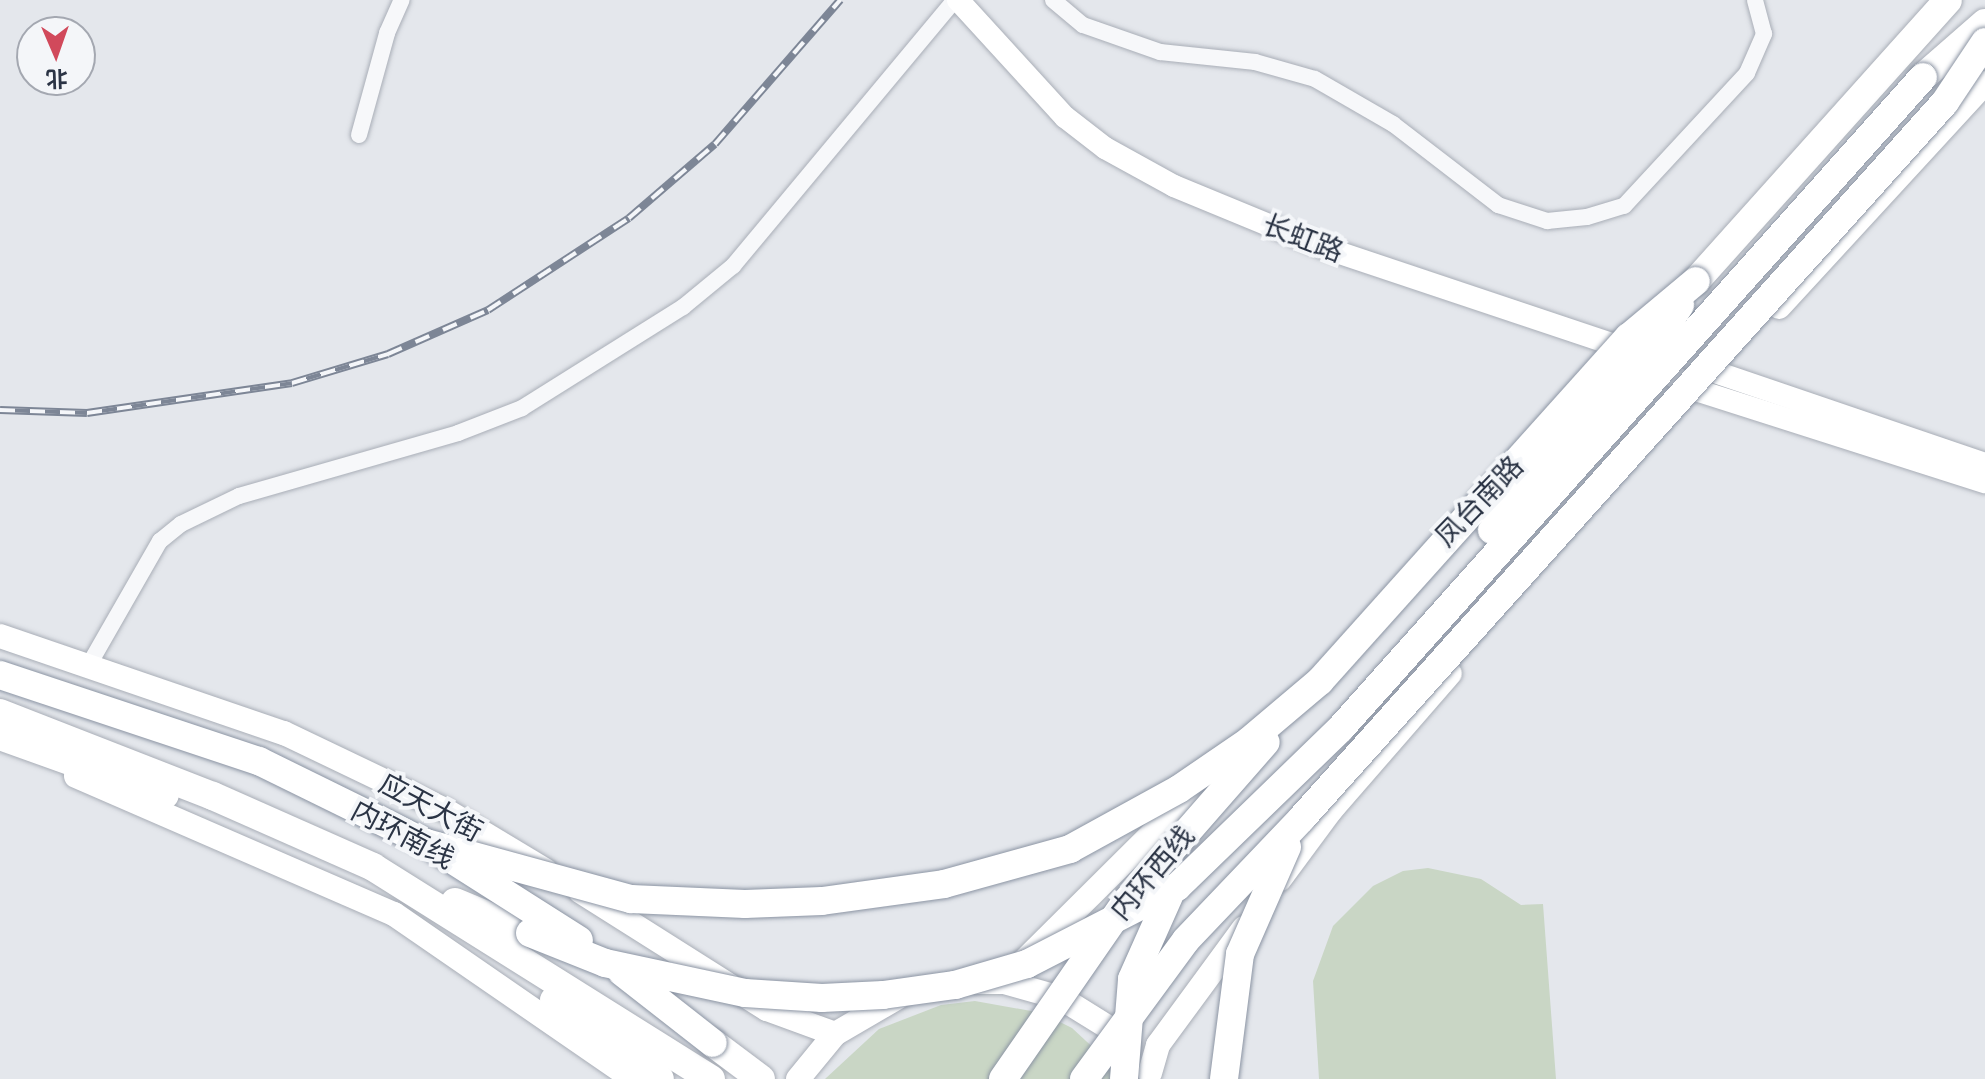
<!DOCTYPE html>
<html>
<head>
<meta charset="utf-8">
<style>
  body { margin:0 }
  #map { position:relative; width:1985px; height:1079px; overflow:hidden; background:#e4e7ec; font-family:Figtree,"Noto Sans SC",sans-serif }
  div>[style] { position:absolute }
  .green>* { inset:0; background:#c9d6c5 }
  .roads { filter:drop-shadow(0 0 2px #a9aeb7) drop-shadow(0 0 2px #a9aeb7) }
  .street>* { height:16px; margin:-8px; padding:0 8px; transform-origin:8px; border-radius:8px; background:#f7f8fa }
  .secondary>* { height:22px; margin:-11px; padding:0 11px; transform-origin:11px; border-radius:11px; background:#fff }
  .primary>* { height:24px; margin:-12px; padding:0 12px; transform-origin:12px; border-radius:12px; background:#fff }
  .highway>* { height:28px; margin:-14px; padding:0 14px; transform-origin:14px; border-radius:14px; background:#fff }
  .rail>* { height:8px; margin-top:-4px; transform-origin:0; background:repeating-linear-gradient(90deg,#f4f6f9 0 15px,#7d8696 0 30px); box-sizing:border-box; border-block:2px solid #7d8696 }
  .bridges { filter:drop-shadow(0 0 2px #8b94a3) drop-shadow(0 0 2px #8b94a3) }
  .highway-bridge>* { height:28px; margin:-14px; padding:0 14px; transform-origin:14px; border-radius:14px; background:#fff }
  span { translate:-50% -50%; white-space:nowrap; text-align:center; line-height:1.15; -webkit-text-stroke:8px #f4f6f9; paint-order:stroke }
  .street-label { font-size:28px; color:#2b3445 }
  .north { position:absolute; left:16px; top:16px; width:80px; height:80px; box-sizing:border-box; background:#f4f6f9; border:2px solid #a4a8b1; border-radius:50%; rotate:178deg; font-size:22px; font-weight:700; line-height:32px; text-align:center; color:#2b3445 }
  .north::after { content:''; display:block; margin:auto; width:28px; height:36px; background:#d1495b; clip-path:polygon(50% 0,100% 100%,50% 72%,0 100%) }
</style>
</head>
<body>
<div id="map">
  <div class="green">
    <div style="clip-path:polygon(1428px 868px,1481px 879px,1521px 905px,1543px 904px,1556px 1079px,1319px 1079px,1313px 981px,1333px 926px,1373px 886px,1403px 871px)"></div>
    <div style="clip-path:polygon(975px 1001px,1042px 1013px,1072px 1028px,1127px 1079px,825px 1079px,879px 1029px,941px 1005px)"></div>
  </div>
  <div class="roads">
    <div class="street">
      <div style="left:1053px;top:0;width:39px;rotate:40deg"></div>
      <div style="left:1083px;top:25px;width:82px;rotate:19.3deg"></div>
      <div style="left:1160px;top:52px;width:96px;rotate:6deg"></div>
      <div style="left:1255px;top:62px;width:62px;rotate:15.8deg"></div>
      <div style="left:1315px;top:79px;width:90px;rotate:30deg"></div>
      <div style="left:1393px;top:124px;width:133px;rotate:37.6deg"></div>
      <div style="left:1498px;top:205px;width:52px;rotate:18.1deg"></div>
      <div style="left:1547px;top:221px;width:40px;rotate:-5.7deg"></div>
      <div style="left:1587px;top:217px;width:39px;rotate:-17deg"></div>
      <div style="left:1624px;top:206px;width:181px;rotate:-47.2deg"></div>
      <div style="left:1747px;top:73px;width:43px;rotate:-66.4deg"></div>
      <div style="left:1764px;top:34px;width:35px;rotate:-105deg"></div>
      <div style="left:359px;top:135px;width:106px;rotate:-74.6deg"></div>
      <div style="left:387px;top:33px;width:36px;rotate:-66deg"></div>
      <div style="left:90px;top:663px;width:141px;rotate:-60.2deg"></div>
      <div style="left:160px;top:541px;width:27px;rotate:-39deg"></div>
      <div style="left:181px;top:524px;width:64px;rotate:-25.8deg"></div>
      <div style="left:239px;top:496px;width:228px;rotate:-16deg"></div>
      <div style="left:458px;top:433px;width:69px;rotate:-21.3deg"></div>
      <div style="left:522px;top:408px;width:190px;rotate:-32.1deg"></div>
      <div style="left:683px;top:307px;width:65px;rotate:-39.4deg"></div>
      <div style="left:733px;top:266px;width:346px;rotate:-50.2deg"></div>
    </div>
    <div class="secondary">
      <div style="left:958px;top:0;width:159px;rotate:47.6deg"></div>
      <div style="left:1065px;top:117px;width:51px;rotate:37.8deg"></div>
      <div style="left:1105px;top:148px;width:79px;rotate:28.8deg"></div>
      <div style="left:1174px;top:186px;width:160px;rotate:22.4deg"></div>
      <div style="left:1322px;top:247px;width:321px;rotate:18.5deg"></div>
      <div style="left:1626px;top:349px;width:84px;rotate:29.9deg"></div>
      <div style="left:1699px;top:391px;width:300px;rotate:17.7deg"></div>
      <div style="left:1718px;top:373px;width:282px;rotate:18.8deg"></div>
    </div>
    <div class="primary">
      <div style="left:1779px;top:307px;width:304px;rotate:-47.4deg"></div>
      <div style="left:0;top:636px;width:300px;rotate:18.9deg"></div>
      <div style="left:284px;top:733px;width:178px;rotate:25.6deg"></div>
      <div style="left:445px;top:810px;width:117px;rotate:31deg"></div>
      <div style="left:76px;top:776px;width:347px;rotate:23.5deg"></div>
      <div style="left:394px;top:914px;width:290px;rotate:34.6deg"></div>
      <div style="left:1280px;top:879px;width:86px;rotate:-53.5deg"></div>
      <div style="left:1331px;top:810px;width:181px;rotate:-49deg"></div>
      <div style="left:580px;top:891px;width:221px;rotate:32.3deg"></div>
      <div style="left:767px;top:1009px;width:72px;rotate:20.2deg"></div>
      <div style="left:1025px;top:960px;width:255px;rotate:-44.8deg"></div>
      <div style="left:978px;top:982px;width:26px"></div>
      <div style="left:1004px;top:982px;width:59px;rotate:15.7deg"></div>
      <div style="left:1061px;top:998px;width:59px;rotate:31.8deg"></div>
      <div style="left:1111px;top:1029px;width:24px;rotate:48deg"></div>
      <div style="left:1150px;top:1073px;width:29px;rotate:-74deg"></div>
      <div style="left:1158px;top:1045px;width:145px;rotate:-53.7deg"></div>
      <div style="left:798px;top:1079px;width:58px;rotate:-50.6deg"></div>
      <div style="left:835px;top:1034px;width:75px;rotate:-30.3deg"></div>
    </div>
    <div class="highway">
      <div style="left:1923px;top:77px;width:82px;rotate:-41.1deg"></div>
      <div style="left:1696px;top:281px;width:377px;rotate:-48.1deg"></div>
      <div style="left:0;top:713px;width:229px;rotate:21.3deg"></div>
      <div style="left:213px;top:796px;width:175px;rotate:23.9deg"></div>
      <div style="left:373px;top:867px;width:399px;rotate:32.1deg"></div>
      <div style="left:0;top:736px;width:175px;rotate:19.7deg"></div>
      <div style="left:455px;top:902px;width:81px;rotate:22.5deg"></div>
      <div style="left:554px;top:1000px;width:132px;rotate:36.7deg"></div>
      <div style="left:713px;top:1043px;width:60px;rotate:36.9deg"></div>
    </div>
  </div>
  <div class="rail">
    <div style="left:0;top:410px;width:87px;rotate:2deg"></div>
    <div style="left:87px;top:413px;width:207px;rotate:-8.3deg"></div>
    <div style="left:292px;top:383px;width:100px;rotate:-16.8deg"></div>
    <div style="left:388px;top:354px;width:109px;rotate:-23.7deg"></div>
    <div style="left:488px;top:310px;width:168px;rotate:-33.1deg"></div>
    <div style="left:629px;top:218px;width:113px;rotate:-40.7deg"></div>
    <div style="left:715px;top:144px;width:191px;rotate:-49deg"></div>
  </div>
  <div class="bridges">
    <div class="highway-bridge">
      <div style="left:1492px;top:530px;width:244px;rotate:-48.7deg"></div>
      <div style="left:1653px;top:347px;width:50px;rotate:-57.3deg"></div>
      <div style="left:0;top:675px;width:273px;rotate:18.4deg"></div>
      <div style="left:259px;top:761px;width:186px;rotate:26.2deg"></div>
      <div style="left:426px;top:843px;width:181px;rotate:32.4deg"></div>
      <div style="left:426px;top:843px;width:213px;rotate:15.3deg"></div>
      <div style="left:631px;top:899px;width:114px;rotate:2.5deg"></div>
      <div style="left:745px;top:904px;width:77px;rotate:-2.2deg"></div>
      <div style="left:822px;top:901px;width:123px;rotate:-7.9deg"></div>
      <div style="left:944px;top:884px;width:131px;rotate:-15.5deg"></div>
      <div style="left:1070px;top:849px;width:124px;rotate:-28.8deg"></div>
      <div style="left:1179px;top:789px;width:85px;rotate:-34.4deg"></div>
      <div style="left:1249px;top:741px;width:93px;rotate:-40.2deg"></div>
      <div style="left:1320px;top:681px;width:462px;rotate:-48.1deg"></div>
      <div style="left:1629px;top:337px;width:87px;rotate:-39.9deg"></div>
      <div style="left:530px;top:933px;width:81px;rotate:21.8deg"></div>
      <div style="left:605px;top:963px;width:143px;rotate:12.1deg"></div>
      <div style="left:745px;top:993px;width:77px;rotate:3.7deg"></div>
      <div style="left:822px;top:998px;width:61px;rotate:-2.8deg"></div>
      <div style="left:883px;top:995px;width:73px;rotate:-7.9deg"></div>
      <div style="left:955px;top:985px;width:75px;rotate:-16.3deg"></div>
      <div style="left:1027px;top:964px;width:169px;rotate:-27.2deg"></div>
      <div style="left:1177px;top:887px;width:228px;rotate:-44.1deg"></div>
      <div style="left:1341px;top:728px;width:873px;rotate:-48.2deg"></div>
      <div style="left:622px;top:972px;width:115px;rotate:38deg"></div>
      <div style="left:1003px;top:1079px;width:213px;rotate:-55.3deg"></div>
      <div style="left:1124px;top:904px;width:215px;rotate:-48.8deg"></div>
      <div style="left:1084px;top:1079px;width:172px;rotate:-53.7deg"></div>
      <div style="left:1186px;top:940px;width:168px;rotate:-46.4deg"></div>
      <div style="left:1302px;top:818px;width:962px;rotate:-48.07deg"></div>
      <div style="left:1945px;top:102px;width:72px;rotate:-56.3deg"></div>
      <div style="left:1124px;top:1079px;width:100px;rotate:-85.4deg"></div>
      <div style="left:1132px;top:979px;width:98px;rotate:-66deg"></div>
      <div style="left:1224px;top:1079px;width:126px;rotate:-82.7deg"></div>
      <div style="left:1240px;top:954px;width:117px;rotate:-66.3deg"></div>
    </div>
  </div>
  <div class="street-label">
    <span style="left:1303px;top:238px;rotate:21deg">长虹路</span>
    <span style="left:1479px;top:501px;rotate:-46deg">凤台南路</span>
    <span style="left:431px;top:807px;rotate:28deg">应天大街</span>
    <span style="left:403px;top:834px;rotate:28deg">内环南线</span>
    <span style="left:1152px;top:873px;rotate:-50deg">内环西线</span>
  </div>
  <div class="north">北</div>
</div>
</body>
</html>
